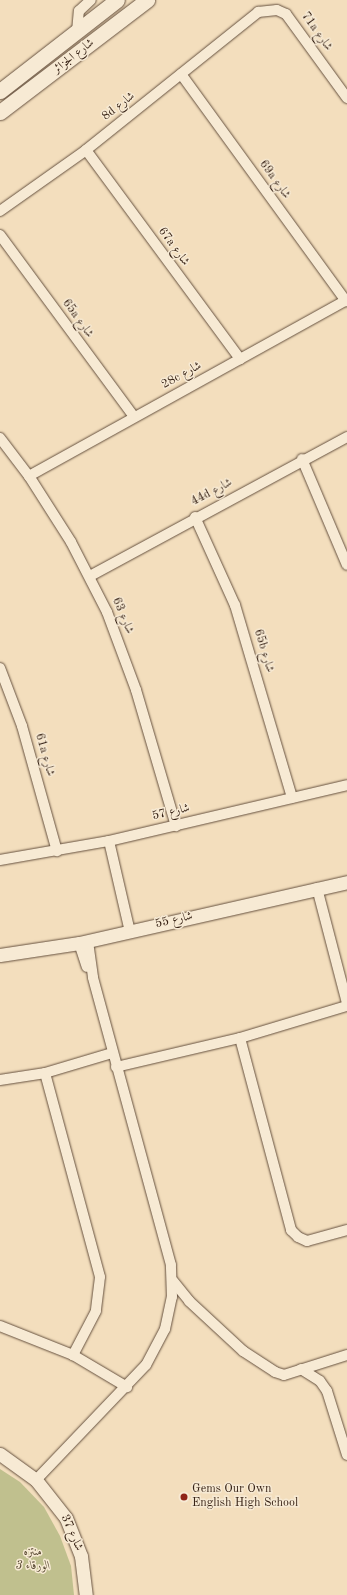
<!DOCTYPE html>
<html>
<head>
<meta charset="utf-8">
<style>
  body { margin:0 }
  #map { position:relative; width:347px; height:1595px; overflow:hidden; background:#f3debd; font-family:"Old Standard TT",Amiri,serif }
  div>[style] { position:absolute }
  .green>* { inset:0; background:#c0c08e }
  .roads { filter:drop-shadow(0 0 1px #66513f) drop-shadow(0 0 1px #66513f) }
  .minor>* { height:10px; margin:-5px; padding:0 5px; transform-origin:5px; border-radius:5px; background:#f7ead4 }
  .tertiary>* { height:13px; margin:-6.5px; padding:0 6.5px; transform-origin:6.5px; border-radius:6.5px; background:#f7ead4 }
  .secondary>* { height:15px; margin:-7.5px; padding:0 7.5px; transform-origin:7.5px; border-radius:7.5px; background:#f7ead4 }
  .dots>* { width:11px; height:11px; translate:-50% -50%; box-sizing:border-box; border:2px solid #f7ead4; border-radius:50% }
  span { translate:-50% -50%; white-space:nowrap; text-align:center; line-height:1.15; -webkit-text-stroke:3px #f7ead4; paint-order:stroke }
  .street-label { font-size:12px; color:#372215 }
  .poi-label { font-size:12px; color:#372215 }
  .left { translate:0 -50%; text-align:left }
  .park-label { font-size:12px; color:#594a33; font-style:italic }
</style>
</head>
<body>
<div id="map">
  <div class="green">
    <div style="clip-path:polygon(0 1469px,20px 1482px,44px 1507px,60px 1536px,71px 1566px,74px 1595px,0 1595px)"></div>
  </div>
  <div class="roads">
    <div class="minor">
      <div style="left:77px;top:32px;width:21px;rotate:-85deg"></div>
      <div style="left:79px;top:11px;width:16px;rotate:-43deg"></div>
      <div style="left:181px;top:74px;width:281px;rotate:54deg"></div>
      <div style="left:86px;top:150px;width:260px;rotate:53.6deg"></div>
      <div style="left:0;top:211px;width:105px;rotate:-35.3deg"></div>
      <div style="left:86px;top:150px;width:221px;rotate:-38.7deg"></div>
      <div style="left:258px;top:12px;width:19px;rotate:-6deg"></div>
      <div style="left:277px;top:10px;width:10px;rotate:24deg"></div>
      <div style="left:286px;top:14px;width:104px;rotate:54deg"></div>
      <div style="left:0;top:235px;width:226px;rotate:53.6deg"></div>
      <div style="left:0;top:438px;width:48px;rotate:52.7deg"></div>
      <div style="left:29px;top:476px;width:78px;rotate:57.5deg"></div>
      <div style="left:71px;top:542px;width:79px;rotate:62.8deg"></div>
      <div style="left:107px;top:612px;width:83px;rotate:69.6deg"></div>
      <div style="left:136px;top:690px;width:142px;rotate:73.6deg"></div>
      <div style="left:302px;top:459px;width:115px;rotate:67deg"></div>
      <div style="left:29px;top:476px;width:363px;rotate:-29deg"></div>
      <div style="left:195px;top:517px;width:97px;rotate:65.6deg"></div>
      <div style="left:235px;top:605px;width:201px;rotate:73.5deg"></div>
      <div style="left:90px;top:576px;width:292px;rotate:-28.4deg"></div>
      <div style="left:0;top:668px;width:62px;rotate:69.2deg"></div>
      <div style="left:22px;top:726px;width:130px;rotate:74.4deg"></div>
      <div style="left:109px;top:841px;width:93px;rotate:77deg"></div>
      <div style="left:0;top:860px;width:111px;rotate:-9.9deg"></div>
      <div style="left:109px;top:841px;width:244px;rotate:-13.2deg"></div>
      <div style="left:317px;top:888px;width:119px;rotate:75.4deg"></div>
      <div style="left:79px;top:943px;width:25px;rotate:72deg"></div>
      <div style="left:240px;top:1038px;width:199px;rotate:75.1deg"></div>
      <div style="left:291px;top:1230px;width:10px;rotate:45deg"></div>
      <div style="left:298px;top:1237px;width:10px;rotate:24deg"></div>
      <div style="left:307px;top:1241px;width:41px;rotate:-15.4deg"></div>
      <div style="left:116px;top:1067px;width:127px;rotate:-13.2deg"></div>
      <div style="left:240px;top:1038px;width:112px;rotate:-16.7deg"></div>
      <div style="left:45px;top:1073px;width:211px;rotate:74.9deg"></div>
      <div style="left:100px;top:1277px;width:34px;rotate:97deg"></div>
      <div style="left:96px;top:1311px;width:50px;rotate:117.6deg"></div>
      <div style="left:0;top:1080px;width:46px;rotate:-8.8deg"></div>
      <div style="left:45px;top:1073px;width:70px;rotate:-16.6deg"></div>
      <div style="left:173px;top:1281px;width:26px;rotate:51deg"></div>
      <div style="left:189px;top:1301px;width:74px;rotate:42.8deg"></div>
      <div style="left:243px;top:1351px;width:38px;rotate:33deg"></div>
      <div style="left:275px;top:1372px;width:9px;rotate:18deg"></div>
      <div style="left:284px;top:1375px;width:66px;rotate:-17.6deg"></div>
      <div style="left:0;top:1326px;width:79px;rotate:21.7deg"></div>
      <div style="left:73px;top:1355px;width:63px;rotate:30.7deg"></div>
      <div style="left:301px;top:1369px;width:22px;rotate:32deg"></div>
      <div style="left:320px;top:1381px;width:12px;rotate:55deg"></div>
      <div style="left:327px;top:1391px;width:67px;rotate:72.6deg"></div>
      <div style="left:36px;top:1480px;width:159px;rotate:-46.3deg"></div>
      <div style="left:146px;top:1365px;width:41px;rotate:-62.2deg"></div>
      <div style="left:165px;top:1329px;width:33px;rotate:-78deg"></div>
      <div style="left:172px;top:1297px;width:32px;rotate:-92deg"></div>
      <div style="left:171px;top:1265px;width:298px;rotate:-105.2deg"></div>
      <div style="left:93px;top:977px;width:36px;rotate:-98deg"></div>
    </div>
    <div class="tertiary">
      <div style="left:0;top:955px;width:80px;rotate:-8.6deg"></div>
      <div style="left:79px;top:943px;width:275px;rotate:-12.8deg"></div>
      <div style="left:0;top:1454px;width:44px;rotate:35.8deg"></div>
      <div style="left:36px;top:1480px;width:48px;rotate:51.7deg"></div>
      <div style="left:66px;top:1518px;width:41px;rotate:68.5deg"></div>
      <div style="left:81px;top:1556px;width:39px;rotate:83deg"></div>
    </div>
    <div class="secondary">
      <div style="left:0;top:91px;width:148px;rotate:-37.9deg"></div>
      <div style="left:0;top:112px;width:185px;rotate:-37.3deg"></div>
    </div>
  </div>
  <div class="dots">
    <div style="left:184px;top:1497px;background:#8f2418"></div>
  </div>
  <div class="street-label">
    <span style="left:316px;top:32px;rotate:54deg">71a شارع</span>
    <span style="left:74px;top:57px;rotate:-38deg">شارع الجزائر</span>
    <span style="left:119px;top:107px;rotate:-38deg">8d شارع</span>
    <span style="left:274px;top:180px;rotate:54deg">69a شارع</span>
    <span style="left:173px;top:247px;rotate:54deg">67a شارع</span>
    <span style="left:77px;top:319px;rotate:54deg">65a شارع</span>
    <span style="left:182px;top:376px;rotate:-29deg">28c شارع</span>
    <span style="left:212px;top:493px;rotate:-28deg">44d شارع</span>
    <span style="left:122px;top:616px;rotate:67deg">شارع 63</span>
    <span style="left:263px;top:651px;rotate:73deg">65b شارع</span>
    <span style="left:44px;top:755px;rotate:74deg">61a شارع</span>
    <span style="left:171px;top:813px;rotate:-13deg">شارع 57</span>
    <span style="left:174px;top:921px;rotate:-13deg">شارع 55</span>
    <span style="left:71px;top:1533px;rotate:66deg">شارع 37</span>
  </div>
  <div class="poi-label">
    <span class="left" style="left:192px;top:1497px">Gems Our Own<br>English High School</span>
  </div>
  <div class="park-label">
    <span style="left:33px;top:1560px">منتزه<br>الورقاء 3</span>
  </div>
</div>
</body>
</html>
